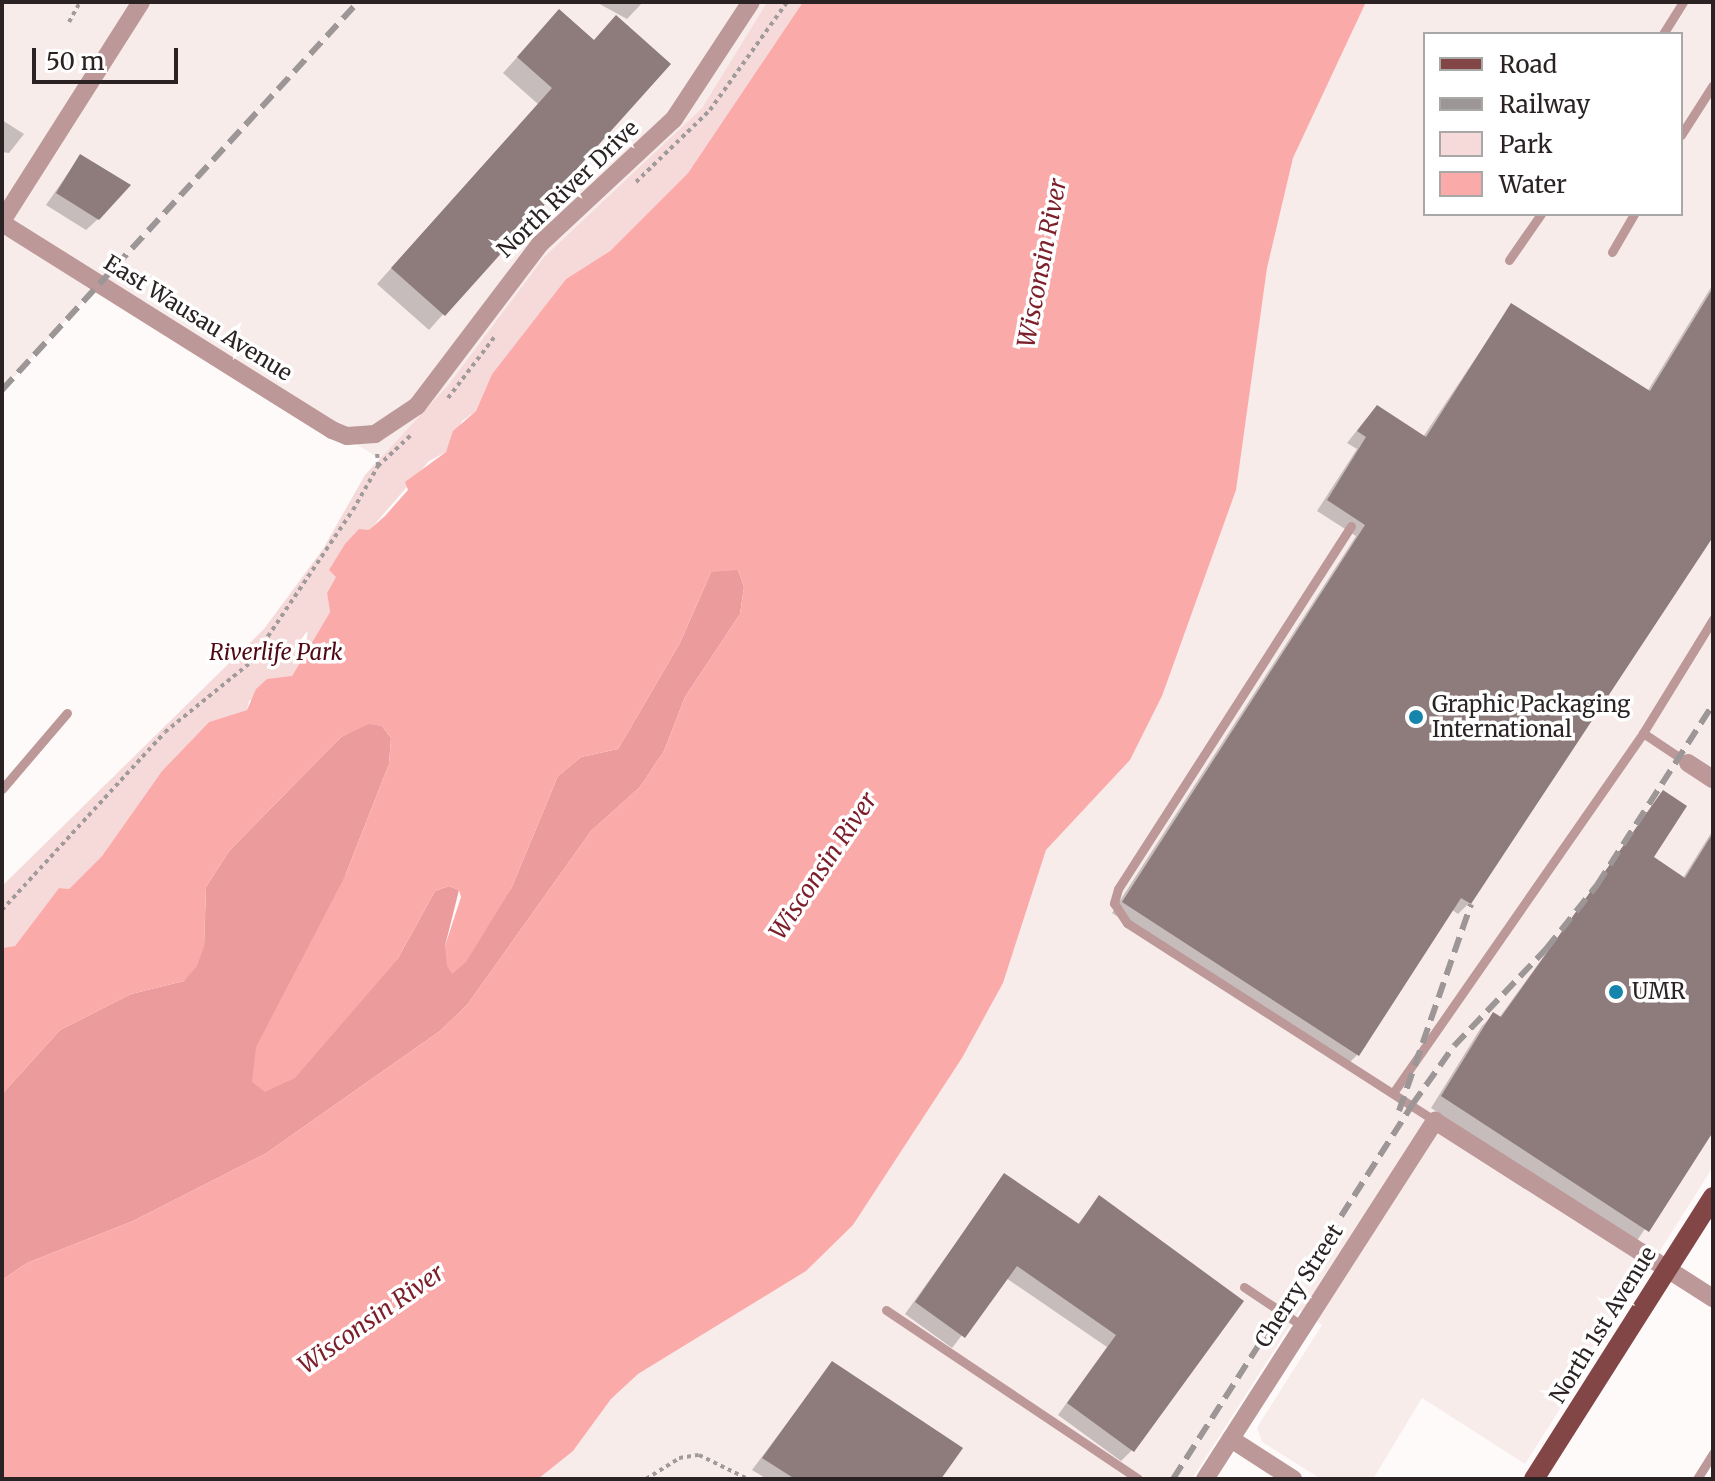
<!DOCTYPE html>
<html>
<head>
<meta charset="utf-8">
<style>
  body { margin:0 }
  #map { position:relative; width:1715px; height:1481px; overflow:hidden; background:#fffafa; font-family:Merriweather,serif }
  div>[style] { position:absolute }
  .built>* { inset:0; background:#f8eceb }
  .green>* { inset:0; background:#f6d9d9 }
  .forest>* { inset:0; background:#eb9b9c }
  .water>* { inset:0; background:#fbaaaa }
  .shadow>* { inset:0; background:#0003 }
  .building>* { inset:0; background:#8e7b7b }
  .path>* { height:4px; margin-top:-2px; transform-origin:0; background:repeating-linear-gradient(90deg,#a19a9a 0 4px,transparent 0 8px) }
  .lane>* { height:9px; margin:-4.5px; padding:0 4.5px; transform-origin:4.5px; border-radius:4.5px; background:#bc9898 }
  .street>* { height:18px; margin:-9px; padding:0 9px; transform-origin:9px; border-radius:9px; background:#bc9898 }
  .primary>* { height:20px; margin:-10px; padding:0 10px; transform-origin:10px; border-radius:10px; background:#824647 }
  .rail>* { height:6px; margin-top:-3px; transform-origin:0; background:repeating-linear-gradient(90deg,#9d9696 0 16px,transparent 0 24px) }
  .dots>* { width:22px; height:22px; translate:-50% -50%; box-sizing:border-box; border:4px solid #fff; border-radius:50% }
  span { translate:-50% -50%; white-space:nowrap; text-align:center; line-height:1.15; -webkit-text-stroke:7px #fff; paint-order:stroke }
  .street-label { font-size:22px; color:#2b2323 }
  .park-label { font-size:22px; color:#500914; font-style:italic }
  .poi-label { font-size:22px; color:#2b2323 }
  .left { translate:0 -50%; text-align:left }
  .water-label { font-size:24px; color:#7c1f2a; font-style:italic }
  .frame { position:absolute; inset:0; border:4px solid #2b2323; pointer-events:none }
  .legend { position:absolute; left:1423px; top:32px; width:260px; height:184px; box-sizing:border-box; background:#fff; border:2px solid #aaa7a7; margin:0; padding:10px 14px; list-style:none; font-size:24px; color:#2b2323 }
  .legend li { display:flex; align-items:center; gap:16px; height:40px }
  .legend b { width:40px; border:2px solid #aaa7a7 }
  .scale { position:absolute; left:32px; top:48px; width:146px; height:36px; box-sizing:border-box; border:4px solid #2b2323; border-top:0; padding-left:10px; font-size:24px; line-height:28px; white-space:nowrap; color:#2b2323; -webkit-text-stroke:6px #fff; paint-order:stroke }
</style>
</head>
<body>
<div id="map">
  <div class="built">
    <div style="clip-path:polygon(2px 2px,767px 2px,702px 108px,544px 257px,449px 384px,380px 459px,99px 284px,2px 390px)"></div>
    <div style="clip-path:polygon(evenodd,1366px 2px,1713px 2px,1713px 1167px,1525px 1464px,1422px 1398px,1373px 1479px,1321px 1479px,1262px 1442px,1257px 1428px,1261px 1421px,1322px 1325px,1300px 1310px,1192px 1479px,538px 1479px,573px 1451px,611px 1399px,638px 1374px,806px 1271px,853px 1225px,962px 1058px,1003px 983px,1046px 850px,1130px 760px,1162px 696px,1293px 158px,1366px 2px,1425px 34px,1681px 34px,1681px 214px,1425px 214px,1425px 34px)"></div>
  </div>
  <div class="green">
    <div style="clip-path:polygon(767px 2px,803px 2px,688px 173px,610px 251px,566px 279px,492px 374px,476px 411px,462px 421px,446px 452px,429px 461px,369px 531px,336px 577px,327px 593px,330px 612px,292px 676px,249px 701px,247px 710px,209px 722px,162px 771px,102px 856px,69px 889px,59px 888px,15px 946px,2px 948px,2px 886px,264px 629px,323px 549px,365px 475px,449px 384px,544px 257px,702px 108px)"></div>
  </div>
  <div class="forest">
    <div style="clip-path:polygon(727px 567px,738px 570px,744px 587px,740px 614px,685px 697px,664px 751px,640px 787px,591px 831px,467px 1005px,440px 1031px,265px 1154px,133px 1221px,27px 1263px,2px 1280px,2px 1094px,60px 1030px,131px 994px,184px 981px,204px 946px,206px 887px,229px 851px,341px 737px,369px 723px,382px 726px,391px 738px,389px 764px,345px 876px,397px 960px,435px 891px,449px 886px,459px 890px,445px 946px,511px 889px,558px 776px,581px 757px,618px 749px,680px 643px,711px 572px)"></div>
  </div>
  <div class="water">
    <div style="clip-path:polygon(803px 2px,1366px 2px,1293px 158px,1267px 268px,1236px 490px,1162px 696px,1130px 760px,1046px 850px,1003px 983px,962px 1058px,853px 1225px,806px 1271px,638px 1374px,611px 1399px,573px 1451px,538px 1479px,2px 1479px,2px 1280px,27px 1263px,133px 1221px,265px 1154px,440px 1031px,467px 1005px,591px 831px,640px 787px,664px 751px,685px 697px,740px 614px,744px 587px,738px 570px,711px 572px,680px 643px,618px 749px,581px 757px,558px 776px,511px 889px,466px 962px,452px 974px,447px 966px,445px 946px,461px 897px,459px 890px,449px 886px,435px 891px,397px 960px,295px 1078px,265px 1092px,252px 1082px,256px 1047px,345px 876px,389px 764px,391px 738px,382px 726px,369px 724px,341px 737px,229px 851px,206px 887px,204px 946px,197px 966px,184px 981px,131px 994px,60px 1030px,2px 1094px,2px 948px,15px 946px,59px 888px,69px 889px,102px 856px,162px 771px,209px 722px,247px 710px,256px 689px,267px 679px,292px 676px,330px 612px,327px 593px,336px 577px,329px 570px,345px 544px,359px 529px,369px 530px,385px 516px,408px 490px,405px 482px,446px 452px,453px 431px,476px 411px,492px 374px,566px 279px,610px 251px,688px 173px)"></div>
  </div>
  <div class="shadow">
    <div style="clip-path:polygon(596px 2px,643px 2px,627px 19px)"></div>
    <div style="clip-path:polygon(544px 27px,668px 64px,429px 330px,377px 284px,538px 104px,503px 73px)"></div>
    <div style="clip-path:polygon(2px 120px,24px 134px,9px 153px,2px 152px)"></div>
    <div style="clip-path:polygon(80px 156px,98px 219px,86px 230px,46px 205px)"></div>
    <div style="clip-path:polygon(1713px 284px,1713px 534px,1470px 902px,1458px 914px,1451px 909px,1357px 1055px,1346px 1066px,1112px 913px,1356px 536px,1317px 511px,1357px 449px,1347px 443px,1366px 419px,1377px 408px,1423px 437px,1511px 305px,1647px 392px)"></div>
    <div style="clip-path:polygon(1663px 792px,1651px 858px,1683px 878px,1713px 830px,1713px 1128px,1636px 1242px,1431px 1108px,1482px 1026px,1493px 1015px,1499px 1018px)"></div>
    <div style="clip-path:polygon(1004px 1176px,1077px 1225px,1099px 1198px,1132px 1450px,1121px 1461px,1058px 1415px,1107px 1347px,1006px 1278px,952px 1348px,905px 1314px)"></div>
    <div style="clip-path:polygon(832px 1363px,938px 1479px,767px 1479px,752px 1470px)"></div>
  </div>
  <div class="building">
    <div style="clip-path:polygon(559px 9px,594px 40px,616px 15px,671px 64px,445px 316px,391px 268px,552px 88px,517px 57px)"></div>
    <div style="clip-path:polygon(80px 154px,131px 185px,99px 220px,56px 193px)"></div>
    <div style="clip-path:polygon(1713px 288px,1713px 537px,1471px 904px,1461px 898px,1359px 1056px,1122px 902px,1365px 525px,1327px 500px,1366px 437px,1357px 431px,1377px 405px,1426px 437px,1511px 303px,1650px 391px)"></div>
    <div style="clip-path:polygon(1663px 790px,1687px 806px,1654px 857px,1685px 878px,1713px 833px,1713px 1132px,1649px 1232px,1441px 1096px,1493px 1012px,1501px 1017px)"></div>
    <div style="clip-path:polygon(1004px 1173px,1079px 1224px,1099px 1195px,1244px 1301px,1134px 1452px,1067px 1403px,1116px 1335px,1017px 1266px,965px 1338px,915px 1302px)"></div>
    <div style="clip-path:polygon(832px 1361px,963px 1448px,941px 1479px,795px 1479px,762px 1458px)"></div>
  </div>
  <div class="path">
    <div style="left:69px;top:22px;width:21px;rotate:-61deg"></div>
    <div style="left:636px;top:182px;width:103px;rotate:-44.2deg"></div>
    <div style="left:710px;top:110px;width:133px;rotate:-54.5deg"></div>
    <div style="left:448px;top:398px;width:79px;rotate:-52.7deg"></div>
    <div style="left:378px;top:466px;width:45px;rotate:-43.2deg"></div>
    <div style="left:2px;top:910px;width:241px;rotate:-47.5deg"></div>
    <div style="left:165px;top:732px;width:109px;rotate:-39.1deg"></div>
    <div style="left:250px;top:663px;width:184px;rotate:-56.1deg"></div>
    <div style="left:353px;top:510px;width:51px;rotate:-60.4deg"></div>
    <div style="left:378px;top:466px;width:15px;rotate:-94deg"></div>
    <div style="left:646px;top:1479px;width:39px;rotate:-32deg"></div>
    <div style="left:679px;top:1458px;width:20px;rotate:-9deg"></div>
    <div style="left:699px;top:1455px;width:55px;rotate:26.1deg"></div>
  </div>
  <div class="lane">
    <div style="left:1663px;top:34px;width:38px;rotate:-58deg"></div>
    <div style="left:1681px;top:135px;width:59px;rotate:-57.4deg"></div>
    <div style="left:1612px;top:252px;width:44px;rotate:-59.9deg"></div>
    <div style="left:1509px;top:260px;width:56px;rotate:-55.2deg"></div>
    <div style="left:1351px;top:526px;width:431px;rotate:122.7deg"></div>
    <div style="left:1118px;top:889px;width:15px;rotate:106deg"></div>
    <div style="left:1114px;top:903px;width:24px;rotate:57deg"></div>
    <div style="left:1127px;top:923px;width:366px;rotate:32.7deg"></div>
    <div style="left:1643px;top:733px;width:54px;rotate:33.7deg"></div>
    <div style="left:2px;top:789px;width:100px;rotate:-49.5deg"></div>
    <div style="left:1393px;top:1093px;width:438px;rotate:-55.2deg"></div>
    <div style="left:1643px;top:733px;width:134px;rotate:-58.4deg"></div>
    <div style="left:1244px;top:1287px;width:69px;rotate:33.7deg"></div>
    <div style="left:886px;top:1310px;width:303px;rotate:33.8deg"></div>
    <div style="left:1697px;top:1479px;width:31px;rotate:-58deg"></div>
  </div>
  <div class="street">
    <div style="left:2px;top:221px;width:259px;rotate:-57.6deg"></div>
    <div style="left:2px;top:223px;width:390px;rotate:32.1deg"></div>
    <div style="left:332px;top:430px;width:16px;rotate:22deg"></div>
    <div style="left:347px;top:436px;width:28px;rotate:-4deg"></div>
    <div style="left:375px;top:434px;width:50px;rotate:-33.7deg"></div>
    <div style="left:417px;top:406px;width:203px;rotate:-52.8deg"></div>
    <div style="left:540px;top:244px;width:183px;rotate:-43deg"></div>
    <div style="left:674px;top:119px;width:140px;rotate:-56.7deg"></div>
    <div style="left:1688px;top:763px;width:30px;rotate:33deg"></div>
    <div style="left:1231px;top:1439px;width:74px;rotate:32.8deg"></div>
    <div style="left:1205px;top:1479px;width:426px;rotate:-57.3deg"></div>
    <div style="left:1435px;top:1121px;width:330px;rotate:32.5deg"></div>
  </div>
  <div class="primary">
    <div style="left:1534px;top:1479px;width:334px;rotate:-57.6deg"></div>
  </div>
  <div class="rail">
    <div style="left:2px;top:390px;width:527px;rotate:-47.46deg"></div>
    <div style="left:1399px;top:1111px;width:219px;rotate:-70.8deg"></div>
    <div style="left:1173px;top:1479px;width:444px;rotate:-57.4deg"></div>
    <div style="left:1412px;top:1105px;width:72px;rotate:-54.6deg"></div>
    <div style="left:1454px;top:1046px;width:134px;rotate:-46.5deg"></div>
    <div style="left:1546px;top:949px;width:82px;rotate:-51.4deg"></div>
    <div style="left:1597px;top:885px;width:215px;rotate:-57.3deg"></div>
  </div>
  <div class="dots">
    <div style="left:1416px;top:717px;background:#1685ac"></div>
    <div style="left:1616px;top:992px;background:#1685ac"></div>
  </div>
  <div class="street-label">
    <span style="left:568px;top:189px;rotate:-44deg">North River Drive</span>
    <span style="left:198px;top:318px;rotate:32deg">East Wausau Avenue</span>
    <span style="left:1299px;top:1286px;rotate:-57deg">Cherry Street</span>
    <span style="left:1603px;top:1325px;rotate:-58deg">North 1st Avenue</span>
  </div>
  <div class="park-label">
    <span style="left:276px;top:653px">Riverlife Park</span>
  </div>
  <div class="poi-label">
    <span class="left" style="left:1432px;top:717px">Graphic Packaging<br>International</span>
    <span class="left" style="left:1632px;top:992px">UMR</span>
  </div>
  <div class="water-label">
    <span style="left:1042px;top:263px;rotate:-79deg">Wisconsin River</span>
    <span style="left:823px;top:866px;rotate:-56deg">Wisconsin River</span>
    <span style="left:371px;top:1319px;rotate:-35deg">Wisconsin River</span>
  </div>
  <div class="frame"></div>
  <ul class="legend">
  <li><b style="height:10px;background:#824647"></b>Road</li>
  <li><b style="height:10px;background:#9d9696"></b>Railway</li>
  <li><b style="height:22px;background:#f6d9d9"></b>Park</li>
  <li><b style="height:22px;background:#fbaaaa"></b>Water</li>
  </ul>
  <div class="scale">50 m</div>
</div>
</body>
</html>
